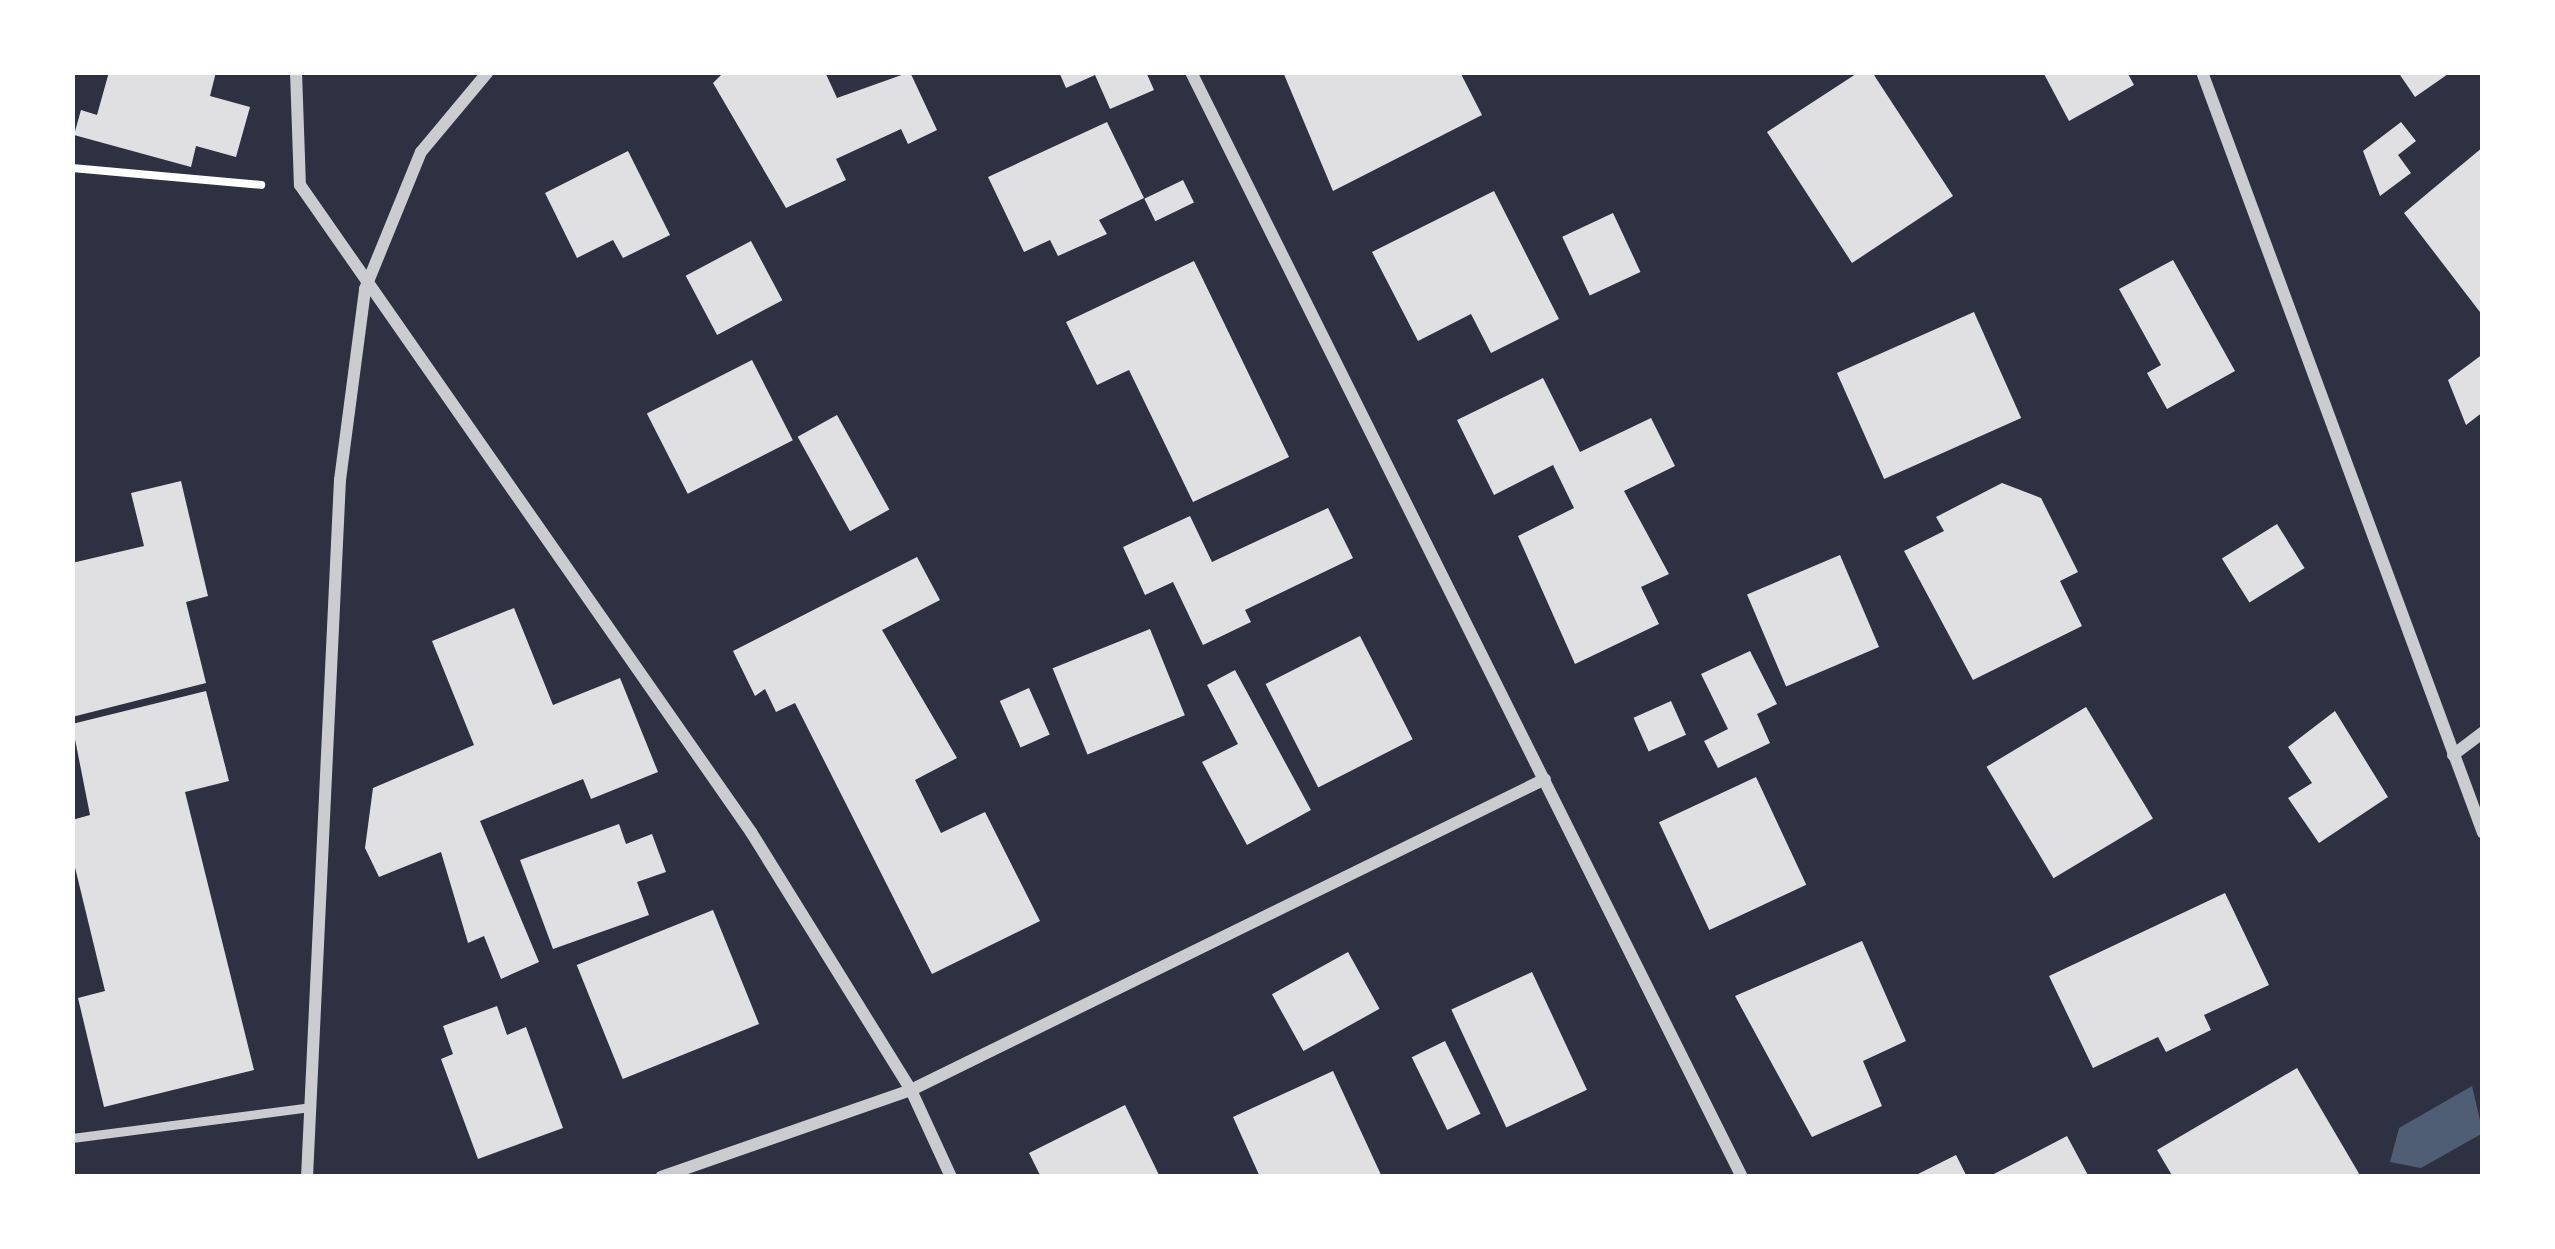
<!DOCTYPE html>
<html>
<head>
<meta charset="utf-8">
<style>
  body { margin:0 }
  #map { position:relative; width:2555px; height:1249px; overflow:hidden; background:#2d3142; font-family:Roboto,sans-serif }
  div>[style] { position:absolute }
  .water>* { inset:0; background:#4f5d75 }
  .building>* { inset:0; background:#e0e0e3; transform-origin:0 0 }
  .path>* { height:8px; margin:-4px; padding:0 4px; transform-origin:4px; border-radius:4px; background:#fff }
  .service>* { height:9px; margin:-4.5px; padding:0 4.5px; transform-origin:4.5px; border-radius:4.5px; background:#caccd0 }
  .minor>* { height:12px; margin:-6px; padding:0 6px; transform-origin:6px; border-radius:6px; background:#caccd0 }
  span { translate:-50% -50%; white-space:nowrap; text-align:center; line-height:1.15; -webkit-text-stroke:10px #fff; paint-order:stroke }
  .frame { position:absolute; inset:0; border:75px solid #fff; pointer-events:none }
</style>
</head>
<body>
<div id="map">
  <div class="water">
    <div style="clip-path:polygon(2472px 1086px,2483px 1133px,2421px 1168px,2390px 1162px,2399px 1128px)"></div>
  </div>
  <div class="building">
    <div style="clip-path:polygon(109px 72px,216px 72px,210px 96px,250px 107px,236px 157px,196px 146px,191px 167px,74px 135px,81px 110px,97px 115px)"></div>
    <div style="clip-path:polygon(724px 72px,825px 72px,837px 98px,910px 72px,937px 130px,908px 144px,901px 129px,836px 159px,846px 180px,786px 208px,713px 83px)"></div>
    <div style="clip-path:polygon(1059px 72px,1146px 72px,1154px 90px,1110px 109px,1095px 75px,1066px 88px)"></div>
    <div style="clip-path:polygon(1283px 72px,1460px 72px,1482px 115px,1333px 191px)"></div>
    <div style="clip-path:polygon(1859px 72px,1872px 72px,1953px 196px,1852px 263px,1767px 132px)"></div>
    <div style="clip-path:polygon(2043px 72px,2127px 72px,2134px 85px,2069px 121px)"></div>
    <div style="clip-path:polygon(2398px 72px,2451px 72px,2415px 97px)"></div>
    <div style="clip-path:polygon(1107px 122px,1144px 198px,1099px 220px,1107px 234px,1058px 256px,1050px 240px,1024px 252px,988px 177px)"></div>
    <div style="clip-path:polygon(2401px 122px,2416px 141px,2398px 155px,2411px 173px,2380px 196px,2363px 151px)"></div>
    <div style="clip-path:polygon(2483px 147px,2483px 316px,2404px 213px)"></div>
    <div style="clip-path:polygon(628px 151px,670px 235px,623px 258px,613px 240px,577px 258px,545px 193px)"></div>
    <div style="left:1183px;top:180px;width:25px;height:43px;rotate:64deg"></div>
    <div style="clip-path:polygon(1494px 191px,1559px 319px,1491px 353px,1471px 314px,1418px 341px,1372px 252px)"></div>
    <div style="left:1613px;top:213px;width:65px;height:56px;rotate:65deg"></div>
    <div style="left:751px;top:241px;width:67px;height:74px;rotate:62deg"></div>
    <div style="clip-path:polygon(2173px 260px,2235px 371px,2167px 409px,2147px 373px,2161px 365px,2119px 289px)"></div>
    <div style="clip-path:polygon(1194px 261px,1289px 457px,1193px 502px,1129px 370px,1097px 385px,1066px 322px)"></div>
    <div style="left:1974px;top:312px;width:116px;height:150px;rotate:66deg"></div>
    <div style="clip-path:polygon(2483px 354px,2483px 412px,2466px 425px,2448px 380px)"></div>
    <div style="left:752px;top:360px;width:90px;height:118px;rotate:63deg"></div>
    <div style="clip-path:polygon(1543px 378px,1580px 452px,1651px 418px,1675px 466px,1624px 491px,1669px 574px,1641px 587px,1659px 624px,1575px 664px,1518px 536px,1574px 508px,1553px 465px,1494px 495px,1457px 420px)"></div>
    <div style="left:837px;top:415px;width:108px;height:45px;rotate:61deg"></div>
    <div style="clip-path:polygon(181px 481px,208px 596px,186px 602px,206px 683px,72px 717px,72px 563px,144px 546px,131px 493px)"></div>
    <div style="clip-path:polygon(2002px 483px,2041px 498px,2078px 572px,2060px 581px,2082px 626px,1973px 680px,1904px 551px,1944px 531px,1936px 517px)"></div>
    <div style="clip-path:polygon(1328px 508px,1353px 558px,1245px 610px,1251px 622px,1203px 645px,1173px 582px,1145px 595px,1123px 547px,1190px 516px,1212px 562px)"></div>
    <div style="left:2277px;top:524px;width:52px;height:65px;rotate:58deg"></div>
    <div style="left:1840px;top:555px;width:100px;height:101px;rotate:67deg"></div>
    <div style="clip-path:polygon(917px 557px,940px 600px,882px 630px,957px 758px,915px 780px,941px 833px,985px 812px,1040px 921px,932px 974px,795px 703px,776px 712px,765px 689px,755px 696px,733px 651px)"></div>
    <div style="clip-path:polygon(514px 608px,553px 705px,620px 678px,658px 772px,591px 799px,583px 779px,480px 821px,539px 962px,501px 979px,484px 936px,468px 943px,441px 852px,379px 877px,365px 848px,373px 788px,474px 745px,432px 641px)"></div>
    <div style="left:1150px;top:629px;width:93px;height:105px;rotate:68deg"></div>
    <div style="left:1360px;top:636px;width:116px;height:106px;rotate:63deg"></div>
    <div style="clip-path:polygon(1750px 651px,1777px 704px,1757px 714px,1770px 743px,1718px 768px,1704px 741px,1728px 729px,1701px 674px)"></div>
    <div style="clip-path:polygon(1235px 670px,1311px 810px,1247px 845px,1202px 762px,1238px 744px,1207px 685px)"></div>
    <div style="left:1029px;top:688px;width:51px;height:32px;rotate:66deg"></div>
    <div style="clip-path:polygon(206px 691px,229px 781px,185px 792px,254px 1070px,104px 1107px,78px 998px,105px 991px,72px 855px,72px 820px,90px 815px,72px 724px)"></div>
    <div style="left:1671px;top:701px;width:37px;height:41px;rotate:66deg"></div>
    <div style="left:2086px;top:707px;width:130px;height:116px;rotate:59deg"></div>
    <div style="clip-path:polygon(2335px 711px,2388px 797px,2319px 843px,2288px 798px,2312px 783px,2288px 747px)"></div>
    <div style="left:1756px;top:777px;width:119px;height:107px;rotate:65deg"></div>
    <div style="clip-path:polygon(619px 824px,626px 844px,652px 834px,666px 872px,637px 882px,649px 915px,553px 949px,520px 860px)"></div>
    <div style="clip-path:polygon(2225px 893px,2269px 985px,2204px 1015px,2211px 1030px,2166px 1052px,2158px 1037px,2093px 1068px,2049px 976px)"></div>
    <div style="left:713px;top:910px;width:123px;height:147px;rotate:68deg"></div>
    <div style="clip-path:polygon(1862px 941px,1906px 1041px,1863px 1061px,1882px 1106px,1812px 1137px,1735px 996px)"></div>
    <div style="left:1348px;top:952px;width:65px;height:87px;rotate:61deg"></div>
    <div style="left:1532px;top:972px;width:130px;height:89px;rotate:65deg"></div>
    <div style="clip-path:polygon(497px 1006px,507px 1035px,526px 1027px,563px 1128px,478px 1159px,441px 1059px,453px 1054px,443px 1026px)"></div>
    <div style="left:1445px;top:1041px;width:81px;height:37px;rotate:64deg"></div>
    <div style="clip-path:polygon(2297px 1068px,2361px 1177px,2173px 1177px,2157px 1150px)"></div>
    <div style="clip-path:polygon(1333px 1071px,1382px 1177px,1260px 1177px,1233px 1117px)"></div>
    <div style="clip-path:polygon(1125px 1105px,1160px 1177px,1041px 1177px,1029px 1153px)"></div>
    <div style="clip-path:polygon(2067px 1136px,2089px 1177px,1988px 1177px)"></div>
    <div style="clip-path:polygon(1956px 1155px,1967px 1177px,1912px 1177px)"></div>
  </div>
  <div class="path">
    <div style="left:72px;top:168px;width:190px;rotate:5.1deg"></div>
  </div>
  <div class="service">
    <div style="left:72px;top:1138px;width:240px;rotate:-7.4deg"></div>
  </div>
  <div class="minor">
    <div style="left:296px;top:72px;width:113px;rotate:88deg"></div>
    <div style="left:300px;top:185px;width:789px;rotate:55.12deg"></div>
    <div style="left:751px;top:832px;width:304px;rotate:58.2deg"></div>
    <div style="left:911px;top:1090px;width:96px;rotate:65.3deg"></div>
    <div style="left:1191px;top:72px;width:1235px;rotate:63.5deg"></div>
    <div style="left:2202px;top:72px;width:811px;rotate:69.73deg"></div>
    <div style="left:2453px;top:755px;width:38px;rotate:-37deg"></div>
    <div style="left:307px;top:1177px;width:698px;rotate:-87.29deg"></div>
    <div style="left:340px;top:480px;width:193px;rotate:-82.5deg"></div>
    <div style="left:365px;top:289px;width:148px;rotate:-67.8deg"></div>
    <div style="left:421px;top:152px;width:104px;rotate:-50.1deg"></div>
    <div style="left:661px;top:1177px;width:265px;rotate:-19.2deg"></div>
    <div style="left:911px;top:1090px;width:706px;rotate:-26.13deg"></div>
  </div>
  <div class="frame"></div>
</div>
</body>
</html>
